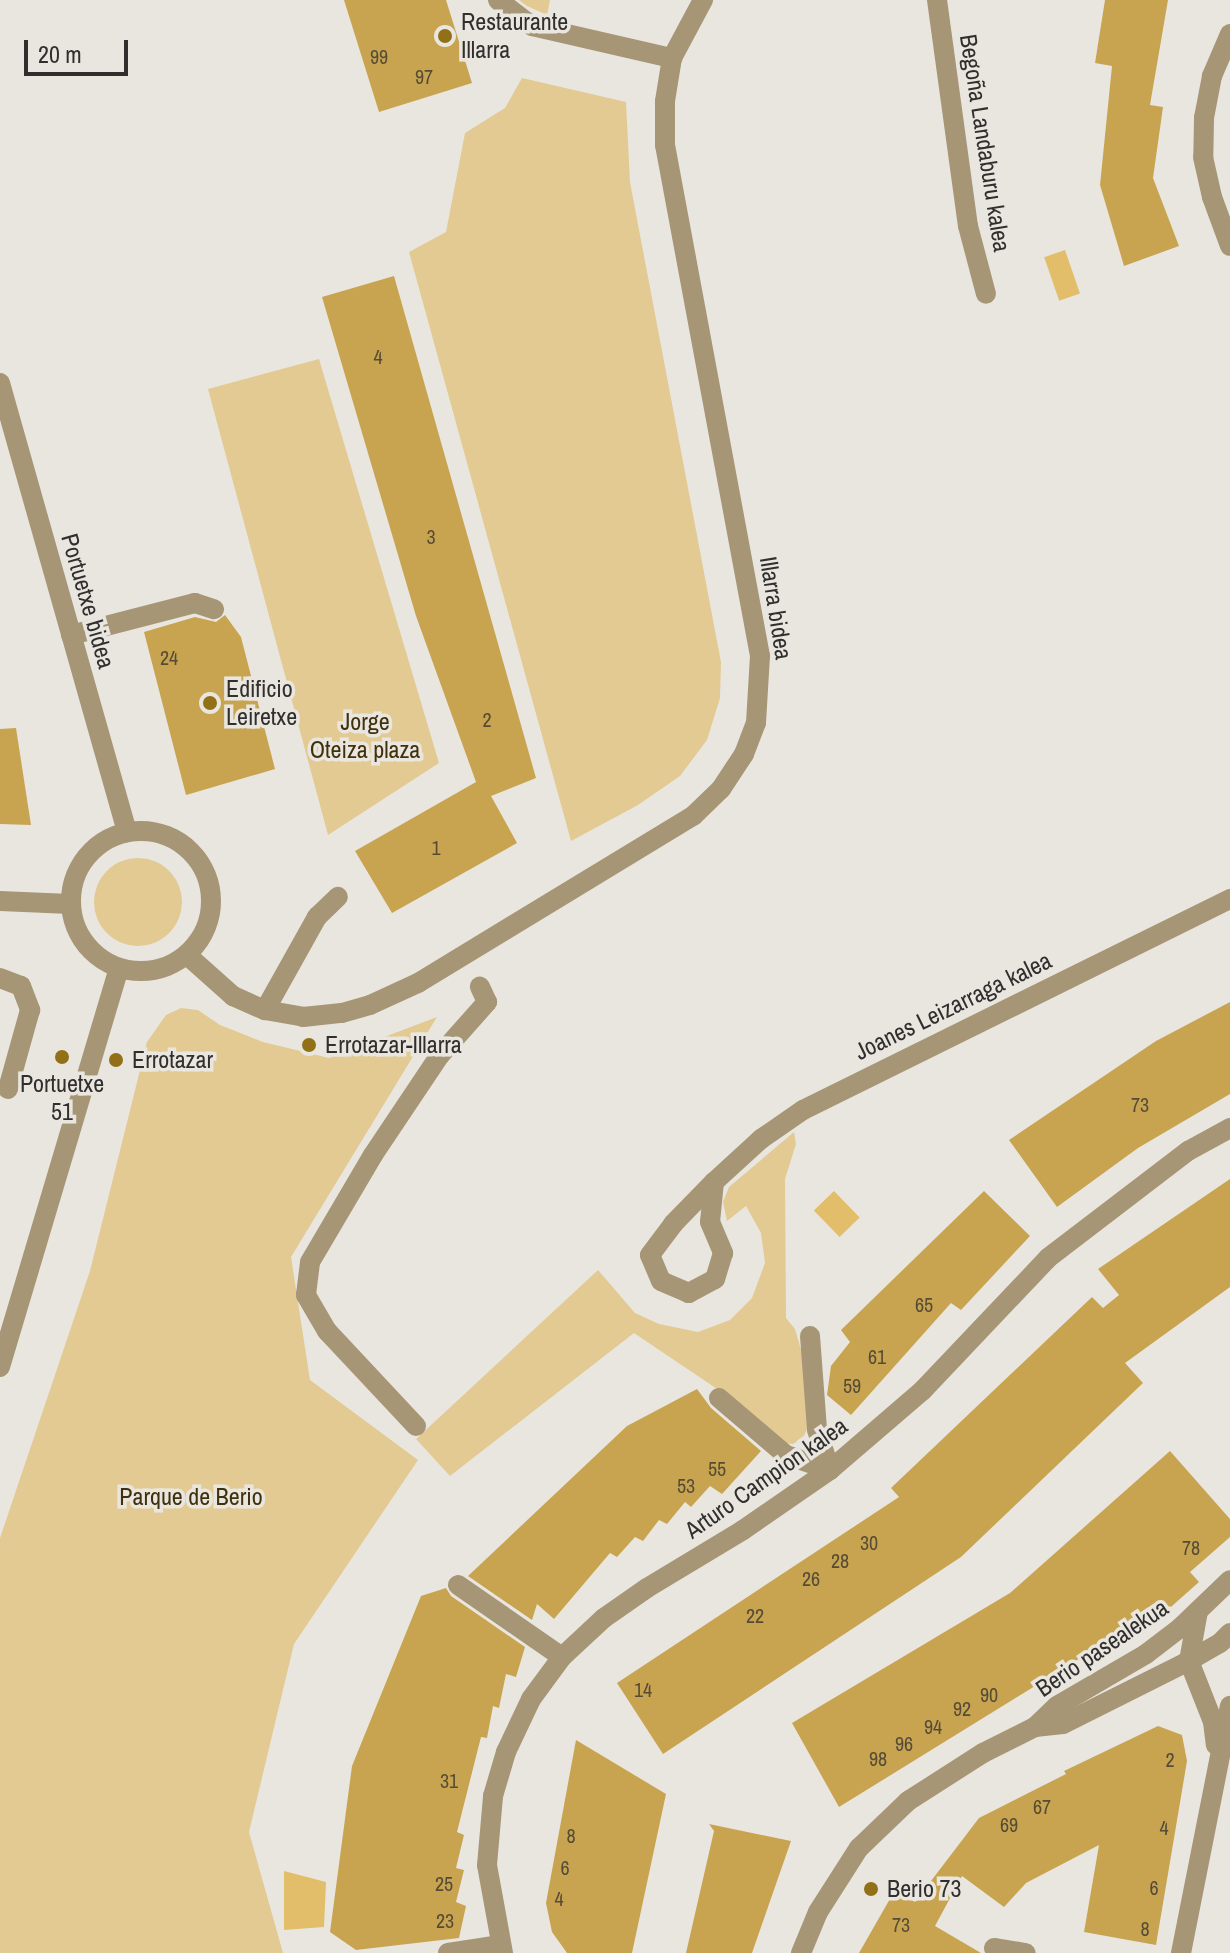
<!DOCTYPE html>
<html>
<head>
<meta charset="utf-8">
<style>
  body { margin:0 }
  #map { position:relative; width:1230px; height:1953px; overflow:hidden; background:#e9e6e0; font-family:"Archivo Narrow",sans-serif }
  div>[style] { position:absolute }
  .green>* { inset:0; background:#e3ca93 }
  .round { border-radius:50% }
  .water>* { inset:0; background:#e2be6a; transform-origin:0 0 }
  .building>* { inset:0; background:#c8a450 }
  .service>* { height:20px; margin:-10px; padding:0 10px; transform-origin:10px; border-radius:10px; background:#a69675 }
  .minor>* { height:20px; margin:-10px; padding:0 10px; transform-origin:10px; border-radius:10px; background:#a69675 }
  .minor>.ring { margin:-10px; padding:0; box-sizing:content-box; background:none; border:20px solid #a69675; border-radius:50% }
  .dots>* { width:22px; height:22px; translate:-50% -50%; box-sizing:border-box; border:4px solid #e9e6e0; border-radius:50% }
  span { translate:-50% -50%; white-space:nowrap; text-align:center; line-height:1.15; -webkit-text-stroke:7px #e9e6e0; paint-order:stroke }
  .number-label { font-size:20px; color:#564c36 }
  .number-label span { -webkit-text-stroke-width:0 }
  .poi-label { font-size:24px; color:#302f2d }
  .left { translate:0 -50%; text-align:left }
  .street-label { font-size:24px; color:#302f2d }
  .park-label { font-size:24px; color:#40310c }
  .scale { position:absolute; left:24px; top:40px; width:104px; height:36px; box-sizing:border-box; border:4px solid #302f2d; border-top:0; padding-left:10px; font-size:24px; line-height:28px; white-space:nowrap; color:#302f2d; -webkit-text-stroke:6px #e9e6e0; paint-order:stroke }
</style>
</head>
<body>
<div id="map">
  <div class="green">
    <div style="clip-path:polygon(519px 0,550px 0,547px 15px,527px 6px)"></div>
    <div style="clip-path:polygon(522px 78px,626px 102px,630px 182px,721px 662px,720px 698px,707px 740px,680px 776px,638px 805px,571px 841px,409px 252px,446px 232px,465px 133px,505px 108px)"></div>
    <div style="clip-path:polygon(319px 359px,439px 763px,328px 835px,208px 389px)"></div>
    <div class="round" style="left:94px;top:858px;width:88px;height:88px"></div>
    <div style="clip-path:polygon(181px 1008px,198px 1010px,220px 1025px,263px 1042px,329px 1058px,437px 1017px,291px 1257px,310px 1380px,418px 1460px,294px 1644px,249px 1832px,283px 1953px,0 1953px,0 1538px,90px 1271px,147px 1042px,166px 1015px)"></div>
    <div style="clip-path:polygon(794px 1132px,796px 1144px,785px 1179px,786px 1318px,795px 1329px,807px 1370px,807px 1429px,803px 1438px,793px 1444px,782px 1443px,732px 1399px,634px 1333px,450px 1476px,416px 1439px,598px 1270px,635px 1313px,659px 1324px,698px 1332px,730px 1320px,752px 1298px,765px 1263px,761px 1233px,746px 1206px,727px 1221px,723px 1202px,729px 1187px)"></div>
  </div>
  <div class="water">
    <div style="left:1065px;top:250px;width:46px;height:22px;rotate:71deg"></div>
    <div style="left:834px;top:1191px;width:37px;height:28px;rotate:46deg"></div>
    <div style="clip-path:polygon(284px 1871px,326px 1882px,324px 1927px,284px 1930px)"></div>
  </div>
  <div class="building">
    <div style="clip-path:polygon(344px 0,446px 0,472px 83px,379px 112px)"></div>
    <div style="clip-path:polygon(1105px 0,1168px 0,1150px 105px,1163px 107px,1153px 178px,1179px 246px,1124px 266px,1100px 185px,1112px 66px,1095px 63px)"></div>
    <div style="clip-path:polygon(394px 276px,536px 778px,491px 796px,517px 843px,392px 913px,355px 851px,476px 782px,416px 616px,322px 297px)"></div>
    <div style="clip-path:polygon(225px 615px,241px 637px,275px 769px,186px 795px,144px 632px,195px 617px,216px 622px)"></div>
    <div style="clip-path:polygon(16px 728px,31px 825px,0 824px,0 729px)"></div>
    <div style="clip-path:polygon(1230px 1002px,1230px 1094px,1138px 1148px,1057px 1207px,1009px 1140px,1156px 1041px)"></div>
    <div style="clip-path:polygon(1230px 1179px,1230px 1287px,1125px 1363px,1143px 1383px,961px 1557px,663px 1754px,617px 1683px,899px 1497px,891px 1488px,1092px 1297px,1103px 1308px,1119px 1295px,1098px 1269px)"></div>
    <div style="clip-path:polygon(984px 1191px,1030px 1236px,961px 1310px,951px 1303px,851px 1415px,827px 1395px,831px 1366px,850px 1342px,841px 1330px)"></div>
    <div style="clip-path:polygon(697px 1389px,711px 1408px,761px 1451px,722px 1494px,710px 1486px,691px 1507px,685px 1502px,667px 1524px,659px 1520px,643px 1541px,635px 1537px,617px 1557px,610px 1553px,554px 1619px,537px 1604px,532px 1620px,468px 1576px,627px 1426px)"></div>
    <div style="clip-path:polygon(1170px 1451px,1230px 1519px,1230px 1537px,1190px 1572px,1199px 1582px,1145px 1630px,1135px 1619px,1086px 1662px,1082px 1657px,839px 1807px,792px 1723px,1010px 1593px)"></div>
    <div style="clip-path:polygon(446px 1588px,451px 1596px,525px 1647px,516px 1677px,506px 1674px,499px 1708px,493px 1706px,487px 1738px,481px 1737px,457px 1832px,464px 1835px,456px 1868px,464px 1870px,456px 1902px,466px 1906px,459px 1938px,356px 1950px,330px 1932px,352px 1766px,421px 1596px)"></div>
    <div style="clip-path:polygon(1158px 1726px,1182px 1735px,1187px 1761px,1156px 1945px,1084px 1932px,1099px 1845px,1026px 1883px,1004px 1907px,962px 1876px,935px 1926px,981px 1953px,859px 1953px,895px 1890px,915px 1902px,979px 1818px,1066px 1774px,1064px 1771px)"></div>
    <div style="clip-path:polygon(576px 1740px,666px 1794px,632px 1953px,567px 1953px,552px 1932px,546px 1903px)"></div>
    <div style="clip-path:polygon(709px 1824px,791px 1841px,752px 1953px,686px 1953px,714px 1831px)"></div>
  </div>
  <div class="service">
    <div style="left:71px;top:635px;width:128px;rotate:-14.5deg"></div>
    <div style="left:195px;top:603px;width:20px;rotate:18deg"></div>
    <div style="left:0;top:978px;width:22px;rotate:21deg"></div>
    <div style="left:21px;top:986px;width:26px;rotate:69deg"></div>
    <div style="left:30px;top:1010px;width:82px;rotate:105.6deg"></div>
    <div style="left:265px;top:1010px;width:107px;rotate:-60.8deg"></div>
    <div style="left:317px;top:917px;width:29px;rotate:-44deg"></div>
    <div style="left:810px;top:1336px;width:94px;rotate:85.7deg"></div>
    <div style="left:817px;top:1430px;width:42px;rotate:72deg"></div>
    <div style="left:719px;top:1398px;width:88px;rotate:40.4deg"></div>
    <div style="left:786px;top:1455px;width:46px;rotate:18.8deg"></div>
    <div style="left:416px;top:1426px;width:130px;rotate:-133.1deg"></div>
    <div style="left:327px;top:1331px;width:42px;rotate:-120.3deg"></div>
    <div style="left:306px;top:1295px;width:33px;rotate:-83deg"></div>
    <div style="left:310px;top:1262px;width:124px;rotate:-59.5deg"></div>
    <div style="left:373px;top:1155px;width:120px;rotate:-56.2deg"></div>
    <div style="left:440px;top:1055px;width:71px;rotate:-48.4deg"></div>
    <div style="left:487px;top:1002px;width:17px;rotate:-115deg"></div>
    <div style="left:458px;top:1585px;width:126px;rotate:34.7deg"></div>
    <div style="left:994px;top:1948px;width:32px;rotate:9deg"></div>
    <div style="left:448px;top:1953px;width:53px;rotate:-8.7deg"></div>
  </div>
  <div class="minor">
    <div style="left:498px;top:0;width:43px;rotate:37.4deg"></div>
    <div style="left:532px;top:26px;width:144px;rotate:12.9deg"></div>
    <div style="left:937px;top:0;width:228px;rotate:82.2deg"></div>
    <div style="left:968px;top:226px;width:70px;rotate:75.2deg"></div>
    <div style="left:1230px;top:34px;width:46px;rotate:113.2deg"></div>
    <div style="left:1212px;top:76px;width:43px;rotate:100.8deg"></div>
    <div style="left:1204px;top:118px;width:39px;rotate:91deg"></div>
    <div style="left:1203px;top:157px;width:41px;rotate:77.3deg"></div>
    <div style="left:1212px;top:197px;width:52px;rotate:69.8deg"></div>
    <div style="left:0;top:383px;width:467px;rotate:74.2deg"></div>
    <div class="ring" style="left:71px;top:831px;width:120px;height:120px"></div>
    <div style="left:0;top:901px;width:70px;rotate:2.5deg"></div>
    <div style="left:187px;top:955px;width:62px;rotate:41.7deg"></div>
    <div style="left:233px;top:996px;width:35px;rotate:24deg"></div>
    <div style="left:265px;top:1010px;width:39px;rotate:10deg"></div>
    <div style="left:303px;top:1017px;width:39px;rotate:-6deg"></div>
    <div style="left:342px;top:1013px;width:29px;rotate:-16deg"></div>
    <div style="left:370px;top:1005px;width:53px;rotate:-24.6deg"></div>
    <div style="left:418px;top:983px;width:322px;rotate:-31.3deg"></div>
    <div style="left:693px;top:816px;width:39px;rotate:-44deg"></div>
    <div style="left:721px;top:789px;width:42px;rotate:-56.7deg"></div>
    <div style="left:744px;top:754px;width:33px;rotate:-69deg"></div>
    <div style="left:756px;top:723px;width:67px;rotate:-86.6deg"></div>
    <div style="left:760px;top:656px;width:520px;rotate:-100.53deg"></div>
    <div style="left:665px;top:145px;width:44px;rotate:-90deg"></div>
    <div style="left:665px;top:101px;width:44px;rotate:-80.8deg"></div>
    <div style="left:672px;top:58px;width:66px;rotate:-61.9deg"></div>
    <div style="left:714px;top:1182px;width:40px;rotate:95.7deg"></div>
    <div style="left:710px;top:1222px;width:34px;rotate:67deg"></div>
    <div style="left:723px;top:1253px;width:27px;rotate:107deg"></div>
    <div style="left:715px;top:1279px;width:30px;rotate:152deg"></div>
    <div style="left:689px;top:1293px;width:30px;rotate:-157deg"></div>
    <div style="left:661px;top:1281px;width:28px;rotate:-113deg"></div>
    <div style="left:650px;top:1255px;width:39px;rotate:-53deg"></div>
    <div style="left:673px;top:1224px;width:59px;rotate:-45.7deg"></div>
    <div style="left:714px;top:1182px;width:64px;rotate:-42.5deg"></div>
    <div style="left:761px;top:1139px;width:51px;rotate:-34.6deg"></div>
    <div style="left:803px;top:1110px;width:476px;rotate:-26.3deg"></div>
    <div style="left:0;top:1367px;width:415px;rotate:-73.4deg"></div>
    <div style="left:1198px;top:1611px;width:51px;rotate:100.2deg"></div>
    <div style="left:1189px;top:1661px;width:66px;rotate:68.5deg"></div>
    <div style="left:1213px;top:1722px;width:23px;rotate:83deg"></div>
    <div style="left:1035px;top:1727px;width:28px;rotate:-6deg"></div>
    <div style="left:1063px;top:1724px;width:136px;rotate:-26.6deg"></div>
    <div style="left:1185px;top:1663px;width:40px;rotate:-29.7deg"></div>
    <div style="left:1220px;top:1643px;width:14px;rotate:-45deg"></div>
    <div style="left:503px;top:1953px;width:89px;rotate:-100.3deg"></div>
    <div style="left:487px;top:1865px;width:69px;rotate:-85deg"></div>
    <div style="left:493px;top:1796px;width:46px;rotate:-73.5deg"></div>
    <div style="left:506px;top:1752px;width:59px;rotate:-64.7deg"></div>
    <div style="left:531px;top:1699px;width:52px;rotate:-53.6deg"></div>
    <div style="left:562px;top:1657px;width:57px;rotate:-42.9deg"></div>
    <div style="left:604px;top:1618px;width:52px;rotate:-34.9deg"></div>
    <div style="left:647px;top:1588px;width:112px;rotate:-31.1deg"></div>
    <div style="left:743px;top:1530px;width:106px;rotate:-34.6deg"></div>
    <div style="left:830px;top:1470px;width:121px;rotate:-40.7deg"></div>
    <div style="left:922px;top:1391px;width:183px;rotate:-46.5deg"></div>
    <div style="left:1048px;top:1258px;width:176px;rotate:-37.4deg"></div>
    <div style="left:1188px;top:1151px;width:48px;rotate:-28.7deg"></div>
    <div style="left:801px;top:1953px;width:44px;rotate:-67.5deg"></div>
    <div style="left:818px;top:1912px;width:76px;rotate:-57.4deg"></div>
    <div style="left:859px;top:1848px;width:68px;rotate:-43.8deg"></div>
    <div style="left:908px;top:1801px;width:89px;rotate:-32.6deg"></div>
    <div style="left:983px;top:1753px;width:58px;rotate:-26.6deg"></div>
    <div style="left:1035px;top:1727px;width:30px;rotate:-44deg"></div>
    <div style="left:1057px;top:1706px;width:103px;rotate:-30.3deg"></div>
    <div style="left:1146px;top:1654px;width:43px;rotate:-37.4deg"></div>
    <div style="left:1180px;top:1628px;width:69px;rotate:-43.8deg"></div>
    <div style="left:1181px;top:1953px;width:252px;rotate:-78.8deg"></div>
  </div>
  <div class="dots">
    <div style="left:445px;top:36px;background:#927017"></div>
    <div style="left:210px;top:703px;background:#927017"></div>
    <div style="left:309px;top:1045px;background:#927017"></div>
    <div style="left:62px;top:1057px;background:#927017"></div>
    <div style="left:116px;top:1060px;background:#927017"></div>
    <div style="left:871px;top:1889px;background:#927017"></div>
  </div>
  <div class="number-label">
    <span style="left:379px;top:56px">99</span>
    <span style="left:424px;top:76px">97</span>
    <span style="left:378px;top:356px">4</span>
    <span style="left:431px;top:536px">3</span>
    <span style="left:169px;top:657px">24</span>
    <span style="left:487px;top:719px">2</span>
    <span style="left:436px;top:847px">1</span>
    <span style="left:1140px;top:1104px">73</span>
    <span style="left:924px;top:1304px">65</span>
    <span style="left:877px;top:1356px">61</span>
    <span style="left:852px;top:1385px">59</span>
    <span style="left:717px;top:1468px">55</span>
    <span style="left:686px;top:1485px">53</span>
    <span style="left:869px;top:1542px">30</span>
    <span style="left:1191px;top:1547px">78</span>
    <span style="left:840px;top:1560px">28</span>
    <span style="left:811px;top:1578px">26</span>
    <span style="left:755px;top:1615px">22</span>
    <span style="left:643px;top:1689px">14</span>
    <span style="left:989px;top:1694px">90</span>
    <span style="left:962px;top:1708px">92</span>
    <span style="left:933px;top:1726px">94</span>
    <span style="left:904px;top:1743px">96</span>
    <span style="left:878px;top:1758px">98</span>
    <span style="left:1170px;top:1759px">2</span>
    <span style="left:449px;top:1780px">31</span>
    <span style="left:1042px;top:1806px">67</span>
    <span style="left:1009px;top:1824px">69</span>
    <span style="left:1164px;top:1827px">4</span>
    <span style="left:571px;top:1835px">8</span>
    <span style="left:565px;top:1867px">6</span>
    <span style="left:444px;top:1883px">25</span>
    <span style="left:1154px;top:1887px">6</span>
    <span style="left:559px;top:1898px">4</span>
    <span style="left:445px;top:1920px">23</span>
    <span style="left:901px;top:1924px">73</span>
    <span style="left:1145px;top:1928px">8</span>
  </div>
  <div class="poi-label">
    <span class="left" style="left:461px;top:36px">Restaurante<br>Illarra</span>
    <span class="left" style="left:226px;top:703px">Edificio<br>Leiretxe</span>
    <span class="left" style="left:325px;top:1045px">Errotazar-Illarra</span>
    <span class="left" style="left:132px;top:1060px">Errotazar</span>
    <span style="left:62px;top:1098px">Portuetxe<br>51</span>
    <span class="left" style="left:887px;top:1889px">Berio 73</span>
  </div>
  <div class="street-label">
    <span style="left:985px;top:143px;rotate:81deg">Begoña Landaburu kalea</span>
    <span style="left:88px;top:601px;rotate:74deg">Portuetxe bidea</span>
    <span style="left:776px;top:608px;rotate:81deg">Illarra bidea</span>
    <span style="left:953px;top:1006px;rotate:-26deg">Joanes Leizarraga kalea</span>
    <span style="left:766px;top:1478px;rotate:-35deg">Arturo Campion kalea</span>
    <span style="left:1102px;top:1648px;rotate:-34deg">Berio pasealekua</span>
  </div>
  <div class="park-label">
    <span style="left:365px;top:736px">Jorge<br>Oteiza plaza</span>
    <span style="left:191px;top:1497px">Parque de Berio</span>
  </div>
  <div class="scale">20 m</div>
</div>
</body>
</html>
